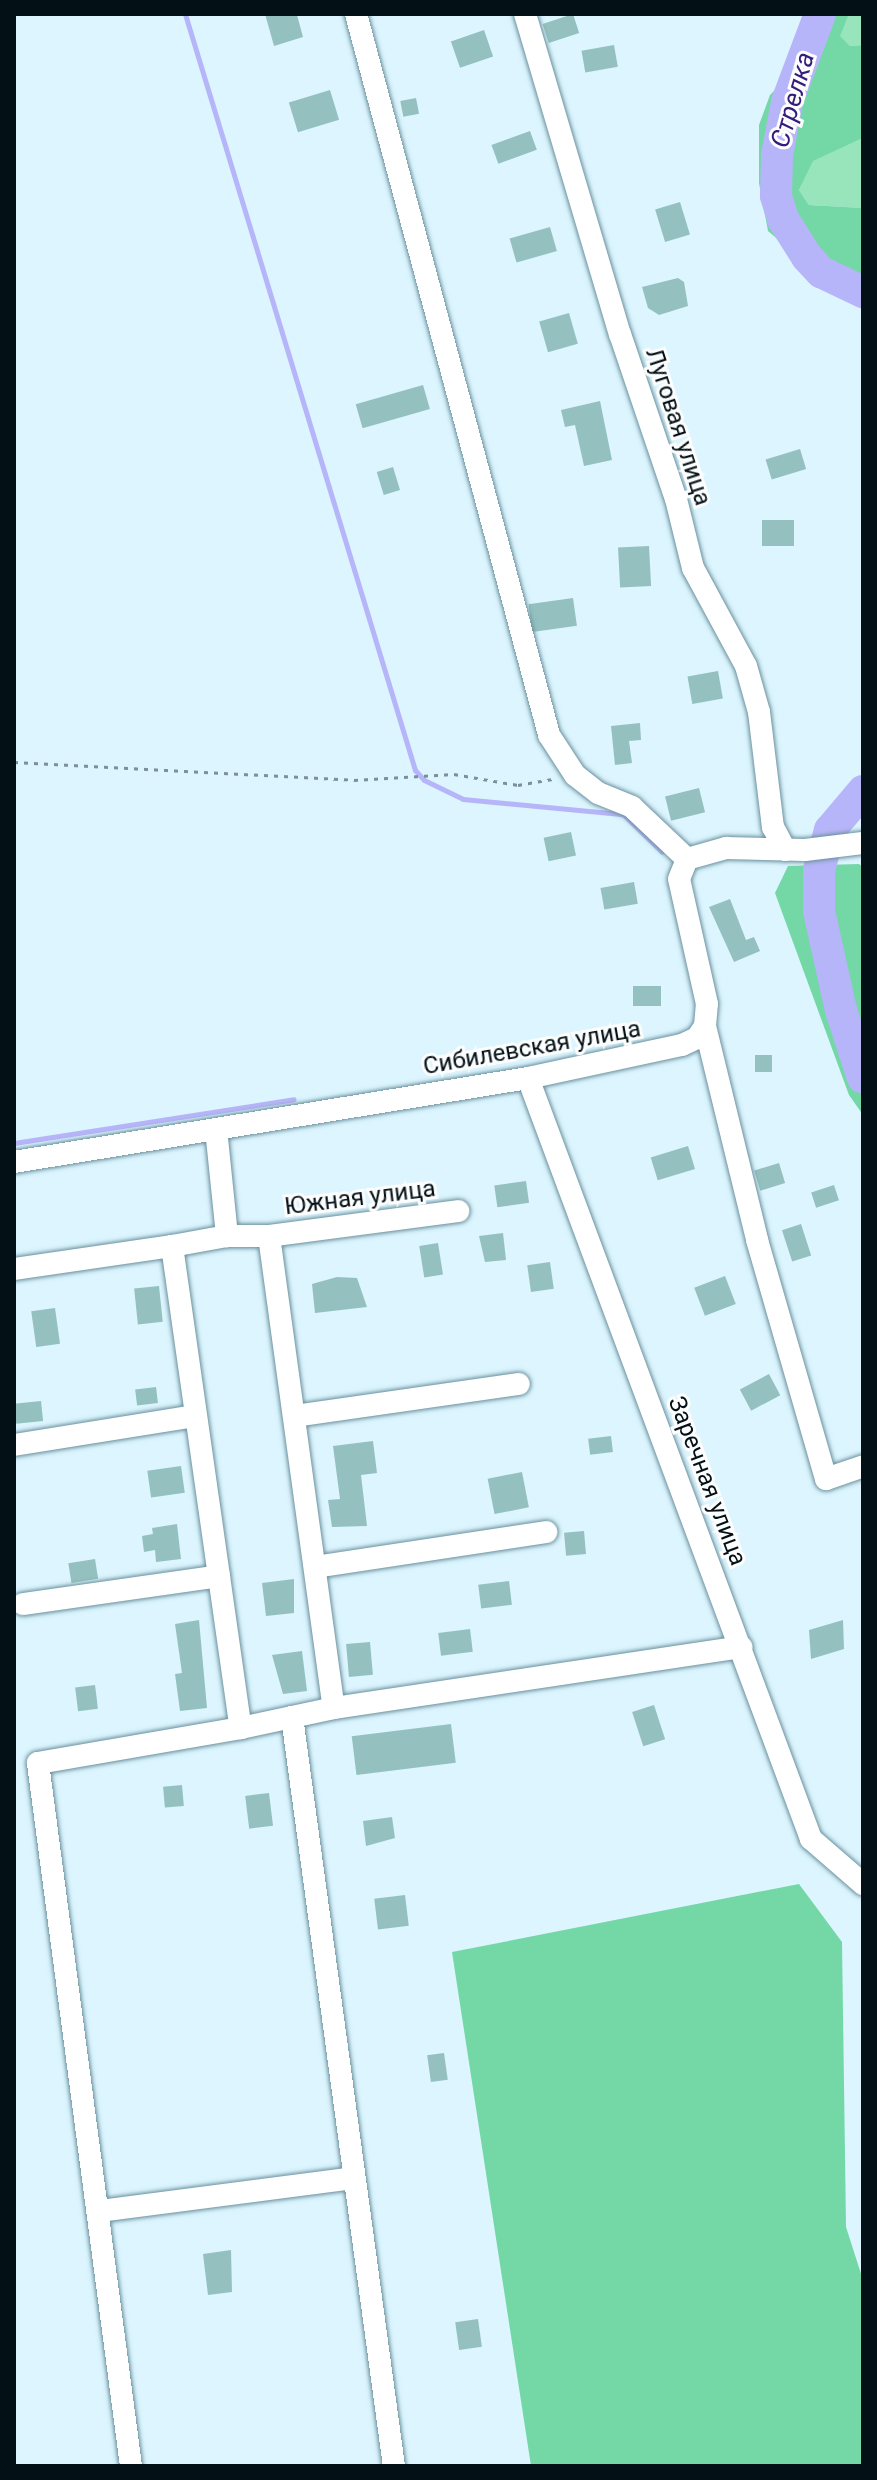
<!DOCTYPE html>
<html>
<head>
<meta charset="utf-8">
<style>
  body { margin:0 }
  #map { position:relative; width:877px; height:2480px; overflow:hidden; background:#dcf5fe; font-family:Roboto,sans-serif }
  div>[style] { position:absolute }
  .green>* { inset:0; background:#98e5bc }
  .forest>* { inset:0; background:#73d8a6 }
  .stream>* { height:5px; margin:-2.5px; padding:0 2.5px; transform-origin:2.5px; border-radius:2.5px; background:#b7b5f9 }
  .river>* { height:32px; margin:-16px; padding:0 16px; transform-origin:16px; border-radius:16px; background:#b7b5f9 }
  .building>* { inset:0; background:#94c1bf; transform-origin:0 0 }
  .path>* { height:3px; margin-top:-1.5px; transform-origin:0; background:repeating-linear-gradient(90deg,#7c9097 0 4px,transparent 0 10px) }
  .roads { filter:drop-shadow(0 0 2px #69909e) drop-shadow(0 0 2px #69909e) }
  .minor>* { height:22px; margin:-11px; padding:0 11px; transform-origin:11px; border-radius:11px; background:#fff }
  span { translate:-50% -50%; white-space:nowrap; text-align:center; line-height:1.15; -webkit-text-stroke:6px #fdfdfd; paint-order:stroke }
  .street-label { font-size:24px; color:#031116 }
  .water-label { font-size:26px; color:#331c7b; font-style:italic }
  .frame { position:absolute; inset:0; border:16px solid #031116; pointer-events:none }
</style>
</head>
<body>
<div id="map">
  <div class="green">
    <div style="clip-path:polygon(849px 14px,863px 14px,863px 45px,850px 46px,839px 36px)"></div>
    <div style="clip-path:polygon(863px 138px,863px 208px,809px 205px,799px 190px,812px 161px)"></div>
  </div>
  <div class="forest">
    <div style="clip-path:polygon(832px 14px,849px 14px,840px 36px,850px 46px,863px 45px,863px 138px,813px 161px,799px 190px,809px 205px,863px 208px,863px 274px,801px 259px,768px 231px,759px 183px,759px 125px,770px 95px,820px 45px)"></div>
    <div style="clip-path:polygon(859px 864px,863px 867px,863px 1115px,849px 1095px,775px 893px,788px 866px)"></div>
    <div style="clip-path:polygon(799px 1884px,842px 1942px,846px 2227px,863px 2280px,863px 2466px,531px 2466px,452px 1952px)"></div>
  </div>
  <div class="stream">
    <div style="left:185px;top:14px;width:790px;rotate:73.08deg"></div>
    <div style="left:415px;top:770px;width:13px;rotate:48deg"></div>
    <div style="left:424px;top:780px;width:43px;rotate:26deg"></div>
    <div style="left:463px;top:799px;width:161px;rotate:5.4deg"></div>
    <div style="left:623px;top:814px;width:54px;rotate:44.3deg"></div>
    <div style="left:14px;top:1143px;width:283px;rotate:-8.9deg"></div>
  </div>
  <div class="river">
    <div style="left:820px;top:14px;width:94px;rotate:110.6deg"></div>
    <div style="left:787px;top:102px;width:54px;rotate:100.7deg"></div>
    <div style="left:777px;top:155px;width:41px;rotate:91.4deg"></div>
    <div style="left:776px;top:196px;width:24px;rotate:73deg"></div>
    <div style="left:783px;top:219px;width:45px;rotate:57.7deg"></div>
    <div style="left:807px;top:257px;width:21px;rotate:47deg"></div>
    <div style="left:821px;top:272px;width:47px;rotate:25.5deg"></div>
    <div style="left:863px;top:791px;width:51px;rotate:130.2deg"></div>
    <div style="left:830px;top:830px;width:41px;rotate:105.4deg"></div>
    <div style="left:819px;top:870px;width:41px;rotate:90deg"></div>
    <div style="left:819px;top:911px;width:101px;rotate:77.5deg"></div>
    <div style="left:841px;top:1010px;width:71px;rotate:72.1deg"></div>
  </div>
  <div class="building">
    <div style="clip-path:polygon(265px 14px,297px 15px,303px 37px,274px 46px)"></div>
    <div style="left:573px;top:14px;width:20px;height:32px;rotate:72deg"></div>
    <div style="left:484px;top:30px;width:28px;height:35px;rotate:71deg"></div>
    <div style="left:614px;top:45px;width:22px;height:33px;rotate:80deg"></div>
    <div style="left:330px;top:90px;width:31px;height:43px;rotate:73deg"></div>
    <div style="left:416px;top:98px;width:16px;height:16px;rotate:79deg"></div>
    <div style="left:530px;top:131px;width:20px;height:41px;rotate:70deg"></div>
    <div style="left:680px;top:202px;width:34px;height:26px;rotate:73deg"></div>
    <div style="left:550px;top:227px;width:25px;height:42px;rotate:74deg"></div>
    <div style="clip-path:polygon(678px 278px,684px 282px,688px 306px,659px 315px,648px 308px,642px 287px)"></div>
    <div style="left:569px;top:313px;width:32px;height:31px;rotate:74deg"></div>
    <div style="left:423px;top:385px;width:25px;height:70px;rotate:74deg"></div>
    <div style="clip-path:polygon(600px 401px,612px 460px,584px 466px,575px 425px,565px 427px,561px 410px)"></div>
    <div style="left:800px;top:449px;width:21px;height:36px;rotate:73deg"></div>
    <div style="left:393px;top:467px;width:24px;height:17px;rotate:73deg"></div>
    <div style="left:794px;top:520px;width:26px;height:32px;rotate:90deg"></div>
    <div style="left:649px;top:546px;width:40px;height:31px;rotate:87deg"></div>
    <div style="left:573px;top:598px;width:28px;height:45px;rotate:82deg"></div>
    <div style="left:718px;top:671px;width:28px;height:31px;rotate:80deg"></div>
    <div style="clip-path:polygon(640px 723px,641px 740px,629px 741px,632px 763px,615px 765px,611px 726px)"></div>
    <div style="left:699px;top:788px;width:25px;height:35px;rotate:76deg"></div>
    <div style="left:571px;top:832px;width:24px;height:28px;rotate:78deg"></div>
    <div style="left:634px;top:882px;width:22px;height:34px;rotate:80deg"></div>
    <div style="clip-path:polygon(730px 899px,746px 940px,754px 937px,760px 951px,734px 962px,709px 907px)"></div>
    <div style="left:661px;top:986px;width:20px;height:28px;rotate:90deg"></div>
    <div style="left:755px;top:1055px;width:17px;height:17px"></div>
    <div style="left:688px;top:1146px;width:24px;height:39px;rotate:73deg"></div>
    <div style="left:779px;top:1163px;width:21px;height:26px;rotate:73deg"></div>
    <div style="left:526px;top:1181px;width:22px;height:32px;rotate:82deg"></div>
    <div style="left:834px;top:1185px;width:16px;height:24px;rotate:72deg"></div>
    <div style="left:801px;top:1224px;width:33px;height:20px;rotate:72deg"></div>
    <div style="clip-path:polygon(503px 1233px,506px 1260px,485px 1262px,479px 1236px)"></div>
    <div style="left:438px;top:1243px;width:32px;height:19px;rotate:81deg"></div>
    <div style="left:550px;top:1262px;width:27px;height:23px;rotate:82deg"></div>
    <div style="left:725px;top:1276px;width:30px;height:33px;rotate:69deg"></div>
    <div style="clip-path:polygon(337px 1277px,357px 1278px,367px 1307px,315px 1313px,312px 1284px)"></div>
    <div style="left:159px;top:1286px;width:36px;height:25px;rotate:84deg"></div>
    <div style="left:55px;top:1308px;width:36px;height:24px;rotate:82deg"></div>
    <div style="left:769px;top:1374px;width:24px;height:33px;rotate:62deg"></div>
    <div style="left:156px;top:1387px;width:16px;height:21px;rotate:83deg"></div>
    <div style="left:41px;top:1401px;width:20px;height:27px;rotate:84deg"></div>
    <div style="left:611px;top:1436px;width:16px;height:23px;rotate:83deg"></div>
    <div style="clip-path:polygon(373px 1441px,377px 1473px,361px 1475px,367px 1526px,332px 1527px,328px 1500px,340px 1499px,333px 1446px)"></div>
    <div style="left:181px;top:1466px;width:27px;height:34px;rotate:82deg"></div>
    <div style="left:522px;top:1472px;width:36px;height:35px;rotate:79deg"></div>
    <div style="clip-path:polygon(177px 1524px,181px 1559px,156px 1562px,155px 1550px,144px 1552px,142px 1536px,153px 1534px,152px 1528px)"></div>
    <div style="left:584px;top:1531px;width:23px;height:20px;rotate:85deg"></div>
    <div style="left:95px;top:1559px;width:20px;height:27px;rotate:81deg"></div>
    <div style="clip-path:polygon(294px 1579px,294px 1613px,266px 1616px,262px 1583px)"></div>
    <div style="left:509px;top:1581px;width:24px;height:31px;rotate:83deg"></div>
    <div style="clip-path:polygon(199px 1620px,207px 1708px,180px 1711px,175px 1674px,182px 1673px,175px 1624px)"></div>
    <div style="clip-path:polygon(843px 1620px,844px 1649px,811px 1659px,809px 1630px)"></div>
    <div style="left:470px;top:1629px;width:23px;height:32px;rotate:83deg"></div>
    <div style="left:370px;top:1642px;width:33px;height:24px;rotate:85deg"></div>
    <div style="clip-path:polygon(302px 1651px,307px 1691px,283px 1694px,272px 1655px)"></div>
    <div style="left:95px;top:1685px;width:24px;height:20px;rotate:83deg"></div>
    <div style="left:654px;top:1705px;width:36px;height:23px;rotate:72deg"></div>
    <div style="left:451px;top:1724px;width:39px;height:100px;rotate:83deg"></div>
    <div style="left:182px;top:1785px;width:21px;height:19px;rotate:85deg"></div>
    <div style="left:269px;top:1793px;width:33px;height:24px;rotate:83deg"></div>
    <div style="clip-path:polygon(392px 1817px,395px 1838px,366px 1846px,363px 1821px)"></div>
    <div style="left:405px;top:1895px;width:31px;height:31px;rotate:83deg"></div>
    <div style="left:444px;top:2053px;width:27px;height:17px;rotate:82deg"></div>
    <div style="clip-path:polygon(231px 2250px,232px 2292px,208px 2295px,203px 2254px)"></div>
    <div style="left:478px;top:2319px;width:28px;height:23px;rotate:82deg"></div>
  </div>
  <div class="path">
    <div style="left:14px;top:762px;width:340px;rotate:3deg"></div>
    <div style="left:354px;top:780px;width:100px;rotate:-3.4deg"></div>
    <div style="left:454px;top:774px;width:65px;rotate:9.8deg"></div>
    <div style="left:518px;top:785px;width:35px;rotate:-10deg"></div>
  </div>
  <div class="roads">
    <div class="minor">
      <div style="left:356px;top:14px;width:746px;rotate:75.01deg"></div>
      <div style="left:549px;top:735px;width:48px;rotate:57deg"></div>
      <div style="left:575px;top:775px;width:29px;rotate:38deg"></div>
      <div style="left:598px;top:793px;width:37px;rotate:22deg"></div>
      <div style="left:632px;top:807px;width:76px;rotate:43.4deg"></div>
      <div style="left:525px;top:14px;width:334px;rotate:73.5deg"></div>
      <div style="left:620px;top:334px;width:174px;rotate:71.3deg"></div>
      <div style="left:676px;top:499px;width:71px;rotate:76.2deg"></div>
      <div style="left:693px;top:568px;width:111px;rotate:61.6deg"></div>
      <div style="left:746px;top:666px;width:48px;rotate:74.2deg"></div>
      <div style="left:759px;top:712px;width:116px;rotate:83.1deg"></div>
      <div style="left:773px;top:827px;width:26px;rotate:62deg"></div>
      <div style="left:705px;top:1026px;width:220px;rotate:76.3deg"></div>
      <div style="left:757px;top:1240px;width:249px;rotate:73.9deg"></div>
      <div style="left:826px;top:1479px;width:39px;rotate:-19deg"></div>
      <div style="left:528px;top:1078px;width:812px;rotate:69.6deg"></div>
      <div style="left:811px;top:1839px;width:69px;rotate:40.9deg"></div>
      <div style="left:216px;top:1129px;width:108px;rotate:84.1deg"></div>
      <div style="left:227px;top:1236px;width:42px"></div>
      <div style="left:269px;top:1236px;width:476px;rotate:82.2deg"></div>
      <div style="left:334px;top:1708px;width:412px;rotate:-8.5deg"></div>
      <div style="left:14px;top:1162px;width:521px;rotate:-9.28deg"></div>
      <div style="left:528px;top:1078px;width:157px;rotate:-12.1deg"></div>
      <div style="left:682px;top:1045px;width:17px;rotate:-25deg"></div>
      <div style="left:697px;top:1038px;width:14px;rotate:-56deg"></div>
      <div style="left:705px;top:1026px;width:22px;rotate:-85deg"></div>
      <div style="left:707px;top:1004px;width:128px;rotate:-102.6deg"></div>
      <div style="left:679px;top:879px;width:22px;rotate:-68deg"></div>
      <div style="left:687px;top:859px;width:41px;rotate:-15.8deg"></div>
      <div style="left:726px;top:848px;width:79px;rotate:1.5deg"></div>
      <div style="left:805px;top:850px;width:58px;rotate:-6.9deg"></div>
      <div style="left:227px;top:1236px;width:56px;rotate:169.7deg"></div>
      <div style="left:172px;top:1246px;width:487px;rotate:81.9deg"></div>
      <div style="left:241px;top:1728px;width:95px;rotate:-12.1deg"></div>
      <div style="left:269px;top:1236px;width:191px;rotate:-7.5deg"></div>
      <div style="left:14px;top:1269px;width:160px;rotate:-8.3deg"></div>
      <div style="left:294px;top:1416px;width:227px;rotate:-8.1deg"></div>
      <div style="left:14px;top:1445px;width:184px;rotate:-9.1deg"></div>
      <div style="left:315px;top:1567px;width:234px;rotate:-8.6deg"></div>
      <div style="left:23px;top:1604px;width:198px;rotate:-8.1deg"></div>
      <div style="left:292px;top:1717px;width:756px;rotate:82.25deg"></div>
      <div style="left:100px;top:2211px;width:256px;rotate:-7.4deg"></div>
      <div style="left:131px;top:2466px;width:709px;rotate:-97.54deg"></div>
      <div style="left:38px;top:1763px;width:206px;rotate:-9.8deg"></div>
    </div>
  </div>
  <div class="street-label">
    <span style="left:678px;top:427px;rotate:72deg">Луговая улица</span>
    <span style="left:532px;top:1048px;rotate:-10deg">Сибилевская улица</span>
    <span style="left:360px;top:1198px;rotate:-7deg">Южная улица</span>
    <span style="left:707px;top:1481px;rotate:69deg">Заречная улица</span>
  </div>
  <div class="water-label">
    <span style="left:793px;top:100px;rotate:-74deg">Стрелка</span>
  </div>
  <div class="frame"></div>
</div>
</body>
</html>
